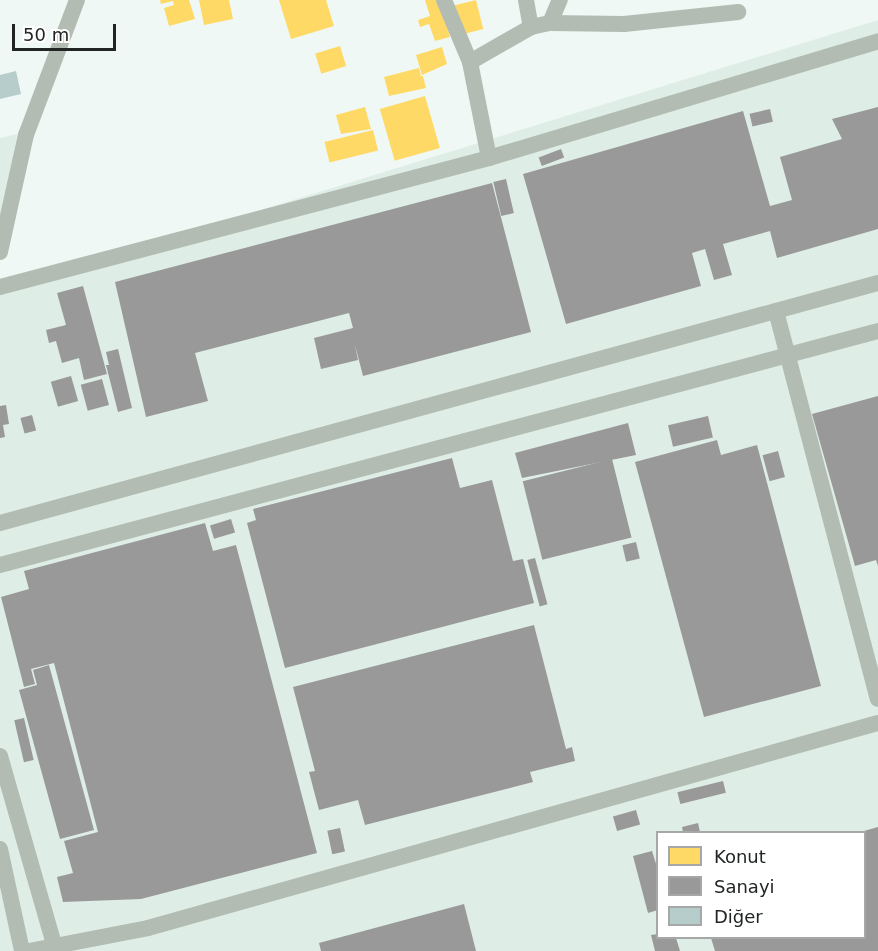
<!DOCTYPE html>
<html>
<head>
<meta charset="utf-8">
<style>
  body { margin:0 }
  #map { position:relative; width:878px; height:951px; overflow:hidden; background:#f0f8f5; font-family:"DejaVu Sans",sans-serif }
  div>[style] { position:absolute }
  .built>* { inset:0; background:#deeee6 }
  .homes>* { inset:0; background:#ffd966; transform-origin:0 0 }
  .industry>* { inset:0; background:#999; transform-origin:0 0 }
  .building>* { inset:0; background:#b6cdcb }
  .minor>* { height:16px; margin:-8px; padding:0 8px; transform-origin:8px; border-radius:8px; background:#b3bcb3 }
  span { translate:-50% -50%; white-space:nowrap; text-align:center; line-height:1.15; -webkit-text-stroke:6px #fff; paint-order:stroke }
  .legend { position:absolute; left:656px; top:831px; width:210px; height:108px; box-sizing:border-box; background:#fff; border:2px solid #a6a8a7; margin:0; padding:8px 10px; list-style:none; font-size:18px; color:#212624 }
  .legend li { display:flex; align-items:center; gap:12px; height:30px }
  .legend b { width:30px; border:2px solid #a6a8a7 }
  .scale { position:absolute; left:12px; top:24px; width:104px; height:27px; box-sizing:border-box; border:3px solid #212624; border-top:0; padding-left:8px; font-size:18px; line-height:21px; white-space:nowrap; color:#212624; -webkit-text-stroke:4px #fff; paint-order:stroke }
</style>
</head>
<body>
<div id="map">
  <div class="built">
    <div style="clip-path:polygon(evenodd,878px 20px,878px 951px,0 951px,0 290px,878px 20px,658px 832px,864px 832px,864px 938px,658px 938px,658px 832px)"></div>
    <div style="clip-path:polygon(17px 134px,0 232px,0 138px)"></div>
  </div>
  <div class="homes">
    <div style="clip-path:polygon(160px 0,189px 0,195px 19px,169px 26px,164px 8px,174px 5px,173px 1px,161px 4px)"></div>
    <div style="clip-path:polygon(199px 0,229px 0,233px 19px,204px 25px)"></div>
    <div style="clip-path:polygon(279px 0,326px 0,334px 26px,291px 39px)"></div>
    <div style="clip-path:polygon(425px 0,440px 0,450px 37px,435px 41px,429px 24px,420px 27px,418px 20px,430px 16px)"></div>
    <div style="left:476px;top:0;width:30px;height:22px;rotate:76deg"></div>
    <div style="left:340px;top:46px;width:21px;height:26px;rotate:73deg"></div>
    <div style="clip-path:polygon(442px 47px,447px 64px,422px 75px,416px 55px)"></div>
    <div style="clip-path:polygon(419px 68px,421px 76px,417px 77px,423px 76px,426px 88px,389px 96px,384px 77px)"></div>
    <div style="left:425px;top:96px;width:54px;height:47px;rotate:74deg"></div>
    <div style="clip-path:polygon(365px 107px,371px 129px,341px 134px,336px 115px)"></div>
    <div style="left:373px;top:130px;width:21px;height:50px;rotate:76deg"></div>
  </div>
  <div class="industry">
    <div style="clip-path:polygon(878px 107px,878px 229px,777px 258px,770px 231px,723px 244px,732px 275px,714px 280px,705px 249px,692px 253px,701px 286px,566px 324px,523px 174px,743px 111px,770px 206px,792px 200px,780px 157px,842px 139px,832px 119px)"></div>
    <div style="left:770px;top:109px;width:13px;height:21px;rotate:77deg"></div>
    <div style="left:561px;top:149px;width:9px;height:24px;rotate:69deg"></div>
    <div style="left:506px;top:179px;width:35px;height:13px;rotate:77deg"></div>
    <div style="clip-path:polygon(492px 183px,531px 332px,363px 376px,355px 345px,358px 360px,321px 369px,314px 338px,353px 328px,349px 313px,195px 353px,208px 401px,146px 417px,115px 282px)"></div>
    <div style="clip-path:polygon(83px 286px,107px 374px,84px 380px,79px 358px,62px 363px,56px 341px,49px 343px,46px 330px,66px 325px,57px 293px)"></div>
    <div style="clip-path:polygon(118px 349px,132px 408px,118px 412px,106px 365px,109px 365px,106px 352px)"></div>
    <div style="left:71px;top:376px;width:26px;height:21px;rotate:74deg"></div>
    <div style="left:102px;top:379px;width:27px;height:22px;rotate:75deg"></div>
    <div style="clip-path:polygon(878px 396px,878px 566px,876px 560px,855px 566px,812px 414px)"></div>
    <div style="clip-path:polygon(6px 405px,9px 424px,3px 425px,5px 437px,0 438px,0 406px)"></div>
    <div style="left:32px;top:415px;width:16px;height:12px;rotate:75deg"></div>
    <div style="left:708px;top:416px;width:22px;height:41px;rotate:77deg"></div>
    <div style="clip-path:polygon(628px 423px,636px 455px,522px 478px,515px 453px)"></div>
    <div style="clip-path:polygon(717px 440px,721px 455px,757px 445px,821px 686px,704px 717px,635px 462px)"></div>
    <div style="left:778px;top:451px;width:27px;height:16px;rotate:75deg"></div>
    <div style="clip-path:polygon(452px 458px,460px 488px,492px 480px,513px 561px,523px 559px,534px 603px,285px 668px,247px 523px,256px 520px,253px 509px)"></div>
    <div style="left:612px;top:459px;width:81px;height:92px;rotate:76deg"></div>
    <div style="left:231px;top:519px;width:14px;height:22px;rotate:73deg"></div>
    <div style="clip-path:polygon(205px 523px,213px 551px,236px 545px,317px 853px,141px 899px,63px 902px,57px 877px,73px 873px,64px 841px,98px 832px,54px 663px,31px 669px,35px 684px,24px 687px,1px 597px,29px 589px,24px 571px)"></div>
    <div style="left:636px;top:542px;width:17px;height:14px;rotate:77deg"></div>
    <div style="left:535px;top:558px;width:48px;height:8px;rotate:75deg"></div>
    <div style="clip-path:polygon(534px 625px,566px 749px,572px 747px,575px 761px,530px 772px,533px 782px,365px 825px,358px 800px,319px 810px,309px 772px,315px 771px,293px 687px)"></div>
    <div style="clip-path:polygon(49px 665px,94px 830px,60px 839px,19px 690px,37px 685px,33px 670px)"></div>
    <div style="left:24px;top:718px;width:43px;height:10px;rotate:77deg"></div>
    <div style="left:723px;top:781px;width:12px;height:47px;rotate:76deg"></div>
    <div style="left:636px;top:810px;width:15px;height:24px;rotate:74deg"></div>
    <div style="clip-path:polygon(698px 823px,700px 832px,683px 832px,682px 827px)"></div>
    <div style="clip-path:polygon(878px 827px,878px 951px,715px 951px,711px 938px,864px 938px,864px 831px)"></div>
    <div style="left:340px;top:828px;width:24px;height:13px;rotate:78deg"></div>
    <div style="clip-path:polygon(652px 851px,658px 870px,658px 910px,648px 913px,633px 856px)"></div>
    <div style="clip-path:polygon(464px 904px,476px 951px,321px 951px,319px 943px)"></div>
    <div style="clip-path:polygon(658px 934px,658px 938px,676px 938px,680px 951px,655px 951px,651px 935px)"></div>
  </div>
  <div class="building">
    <div style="clip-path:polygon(16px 71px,21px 94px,0 99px,0 75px)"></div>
  </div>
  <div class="minor">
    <div style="left:526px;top:0;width:27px;rotate:80deg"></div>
    <div style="left:550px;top:23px;width:25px;rotate:-67deg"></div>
    <div style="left:470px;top:62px;width:70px;rotate:-29.8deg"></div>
    <div style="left:531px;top:27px;width:19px;rotate:-12deg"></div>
    <div style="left:550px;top:23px;width:74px;rotate:0.8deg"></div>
    <div style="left:624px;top:24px;width:115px;rotate:-6deg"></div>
    <div style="left:489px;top:158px;width:406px;rotate:-16.7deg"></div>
    <div style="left:0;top:252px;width:120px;rotate:-77.5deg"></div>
    <div style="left:26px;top:135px;width:144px;rotate:-69.3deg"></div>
    <div style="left:0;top:287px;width:506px;rotate:-14.78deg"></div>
    <div style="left:489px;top:158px;width:98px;rotate:-101.2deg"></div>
    <div style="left:470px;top:62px;width:67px;rotate:-112.8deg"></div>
    <div style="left:776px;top:311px;width:401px;rotate:75.3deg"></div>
    <div style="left:0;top:523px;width:910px;rotate:-15.29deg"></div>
    <div style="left:0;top:565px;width:909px;rotate:-14.92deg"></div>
    <div style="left:0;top:756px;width:203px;rotate:74deg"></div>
    <div style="left:0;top:849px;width:104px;rotate:77.8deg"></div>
    <div style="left:29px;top:951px;width:121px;rotate:-10.9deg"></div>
    <div style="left:148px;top:928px;width:758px;rotate:-15.69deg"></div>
  </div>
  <ul class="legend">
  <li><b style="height:16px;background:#ffd966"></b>Konut</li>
  <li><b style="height:16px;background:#999"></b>Sanayi</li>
  <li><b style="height:16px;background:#b6cdcb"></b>Diğer</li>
  </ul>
  <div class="scale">50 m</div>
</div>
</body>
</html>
